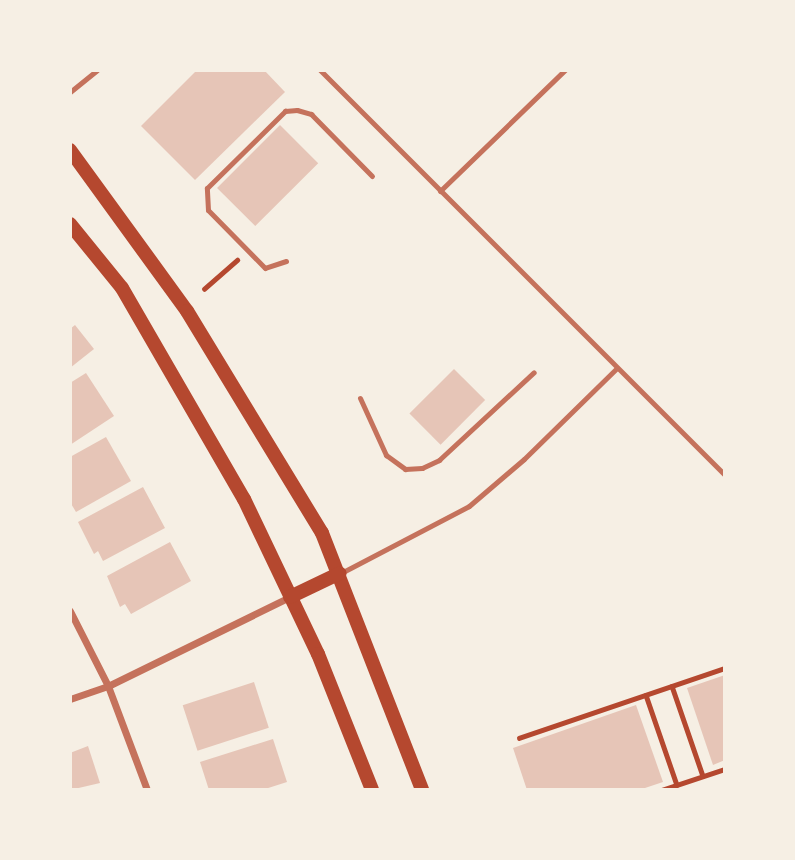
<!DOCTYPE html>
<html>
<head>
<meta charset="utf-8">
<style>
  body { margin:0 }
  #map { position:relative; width:795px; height:860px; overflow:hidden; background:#f6efe4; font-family:"Public Sans",sans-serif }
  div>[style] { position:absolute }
  .building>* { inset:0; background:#e6c5b7; transform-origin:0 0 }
  .path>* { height:4.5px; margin:-2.25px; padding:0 2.25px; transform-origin:2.25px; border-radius:2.25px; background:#b5482f }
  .service>* { height:5px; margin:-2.5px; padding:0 2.5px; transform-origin:2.5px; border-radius:2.5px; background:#c5725c }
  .minor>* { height:7px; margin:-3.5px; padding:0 3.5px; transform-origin:3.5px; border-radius:3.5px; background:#c5725c }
  .secondary>* { height:14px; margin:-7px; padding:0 7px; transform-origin:7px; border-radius:7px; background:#b5482f }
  span { translate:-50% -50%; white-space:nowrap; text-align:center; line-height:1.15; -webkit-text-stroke:7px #f6efe4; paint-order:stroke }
  .frame { position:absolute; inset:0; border:72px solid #f6efe4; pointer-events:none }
</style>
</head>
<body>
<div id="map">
  <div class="building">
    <div style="clip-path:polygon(197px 70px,264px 70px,285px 92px,195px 180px,141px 126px)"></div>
    <div style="left:280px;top:125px;width:54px;height:89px;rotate:45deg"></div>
    <div style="clip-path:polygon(75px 325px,94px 349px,70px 368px,70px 329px)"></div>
    <div style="left:454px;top:369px;width:44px;height:63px;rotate:45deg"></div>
    <div style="clip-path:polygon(86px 373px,114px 416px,70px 445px,70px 383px)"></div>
    <div style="clip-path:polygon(106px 437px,131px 481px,76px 512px,70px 502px,70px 457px)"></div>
    <div style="clip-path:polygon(143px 487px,165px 528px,103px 561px,98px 551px,94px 554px,78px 522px)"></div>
    <div style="clip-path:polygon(170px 542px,191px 581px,131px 614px,125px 604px,120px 607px,107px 576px)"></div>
    <div style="clip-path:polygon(725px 675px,725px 760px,713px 765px,687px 688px)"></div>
    <div style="left:254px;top:682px;width:48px;height:75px;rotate:72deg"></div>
    <div style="clip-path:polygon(636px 705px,663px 782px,639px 790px,527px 790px,513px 748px)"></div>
    <div style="clip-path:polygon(273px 739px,287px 782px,262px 790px,209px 790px,200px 762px)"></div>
    <div style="clip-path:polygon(88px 746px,100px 783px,70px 790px,70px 753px)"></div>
  </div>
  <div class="path">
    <div style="left:204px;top:289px;width:44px;rotate:-41.3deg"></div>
    <div style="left:672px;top:686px;width:95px;rotate:71deg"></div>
    <div style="left:646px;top:695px;width:95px;rotate:71deg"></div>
    <div style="left:519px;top:738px;width:218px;rotate:-18.8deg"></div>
    <div style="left:662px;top:790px;width:66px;rotate:-18.4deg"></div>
  </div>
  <div class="service">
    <div style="left:320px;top:70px;width:573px;rotate:45deg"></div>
    <div style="left:70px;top:92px;width:35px;rotate:-39deg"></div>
    <div style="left:440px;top:191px;width:174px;rotate:-44.1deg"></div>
    <div style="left:286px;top:261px;width:22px;rotate:162deg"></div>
    <div style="left:265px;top:268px;width:81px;rotate:-134.5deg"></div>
    <div style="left:208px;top:210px;width:22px;rotate:-93deg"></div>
    <div style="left:207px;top:188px;width:110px;rotate:-44.6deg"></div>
    <div style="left:285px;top:111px;width:12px;rotate:-5deg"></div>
    <div style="left:297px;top:110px;width:15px;rotate:16deg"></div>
    <div style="left:311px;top:114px;width:87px;rotate:45.5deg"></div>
    <div style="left:360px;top:398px;width:63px;rotate:65.5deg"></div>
    <div style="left:386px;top:455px;width:24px;rotate:36deg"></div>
    <div style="left:405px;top:469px;width:17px;rotate:-3deg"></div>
    <div style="left:422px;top:468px;width:19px;rotate:-25deg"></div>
    <div style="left:439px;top:460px;width:129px;rotate:-42.8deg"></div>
    <div style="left:341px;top:573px;width:144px;rotate:-27.6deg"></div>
    <div style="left:469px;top:506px;width:72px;rotate:-40.5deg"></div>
    <div style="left:524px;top:459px;width:130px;rotate:-44.4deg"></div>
  </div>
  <div class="minor">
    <div style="left:70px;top:611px;width:84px;rotate:63.1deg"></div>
    <div style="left:108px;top:686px;width:111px;rotate:69.4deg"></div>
    <div style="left:70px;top:699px;width:40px;rotate:-18.9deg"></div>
    <div style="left:108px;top:686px;width:203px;rotate:-26.1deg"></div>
  </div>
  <div class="secondary">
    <div style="left:70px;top:150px;width:199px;rotate:54deg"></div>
    <div style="left:187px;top:311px;width:260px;rotate:58.7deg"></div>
    <div style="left:322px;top:533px;width:276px;rotate:68.7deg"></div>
    <div style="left:70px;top:224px;width:82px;rotate:50.9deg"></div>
    <div style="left:122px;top:288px;width:244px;rotate:60deg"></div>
    <div style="left:244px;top:499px;width:172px;rotate:64.5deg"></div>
    <div style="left:318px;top:654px;width:146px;rotate:68.3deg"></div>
    <div style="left:290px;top:597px;width:55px;rotate:-25.6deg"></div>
  </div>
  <div class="frame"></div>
</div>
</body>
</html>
